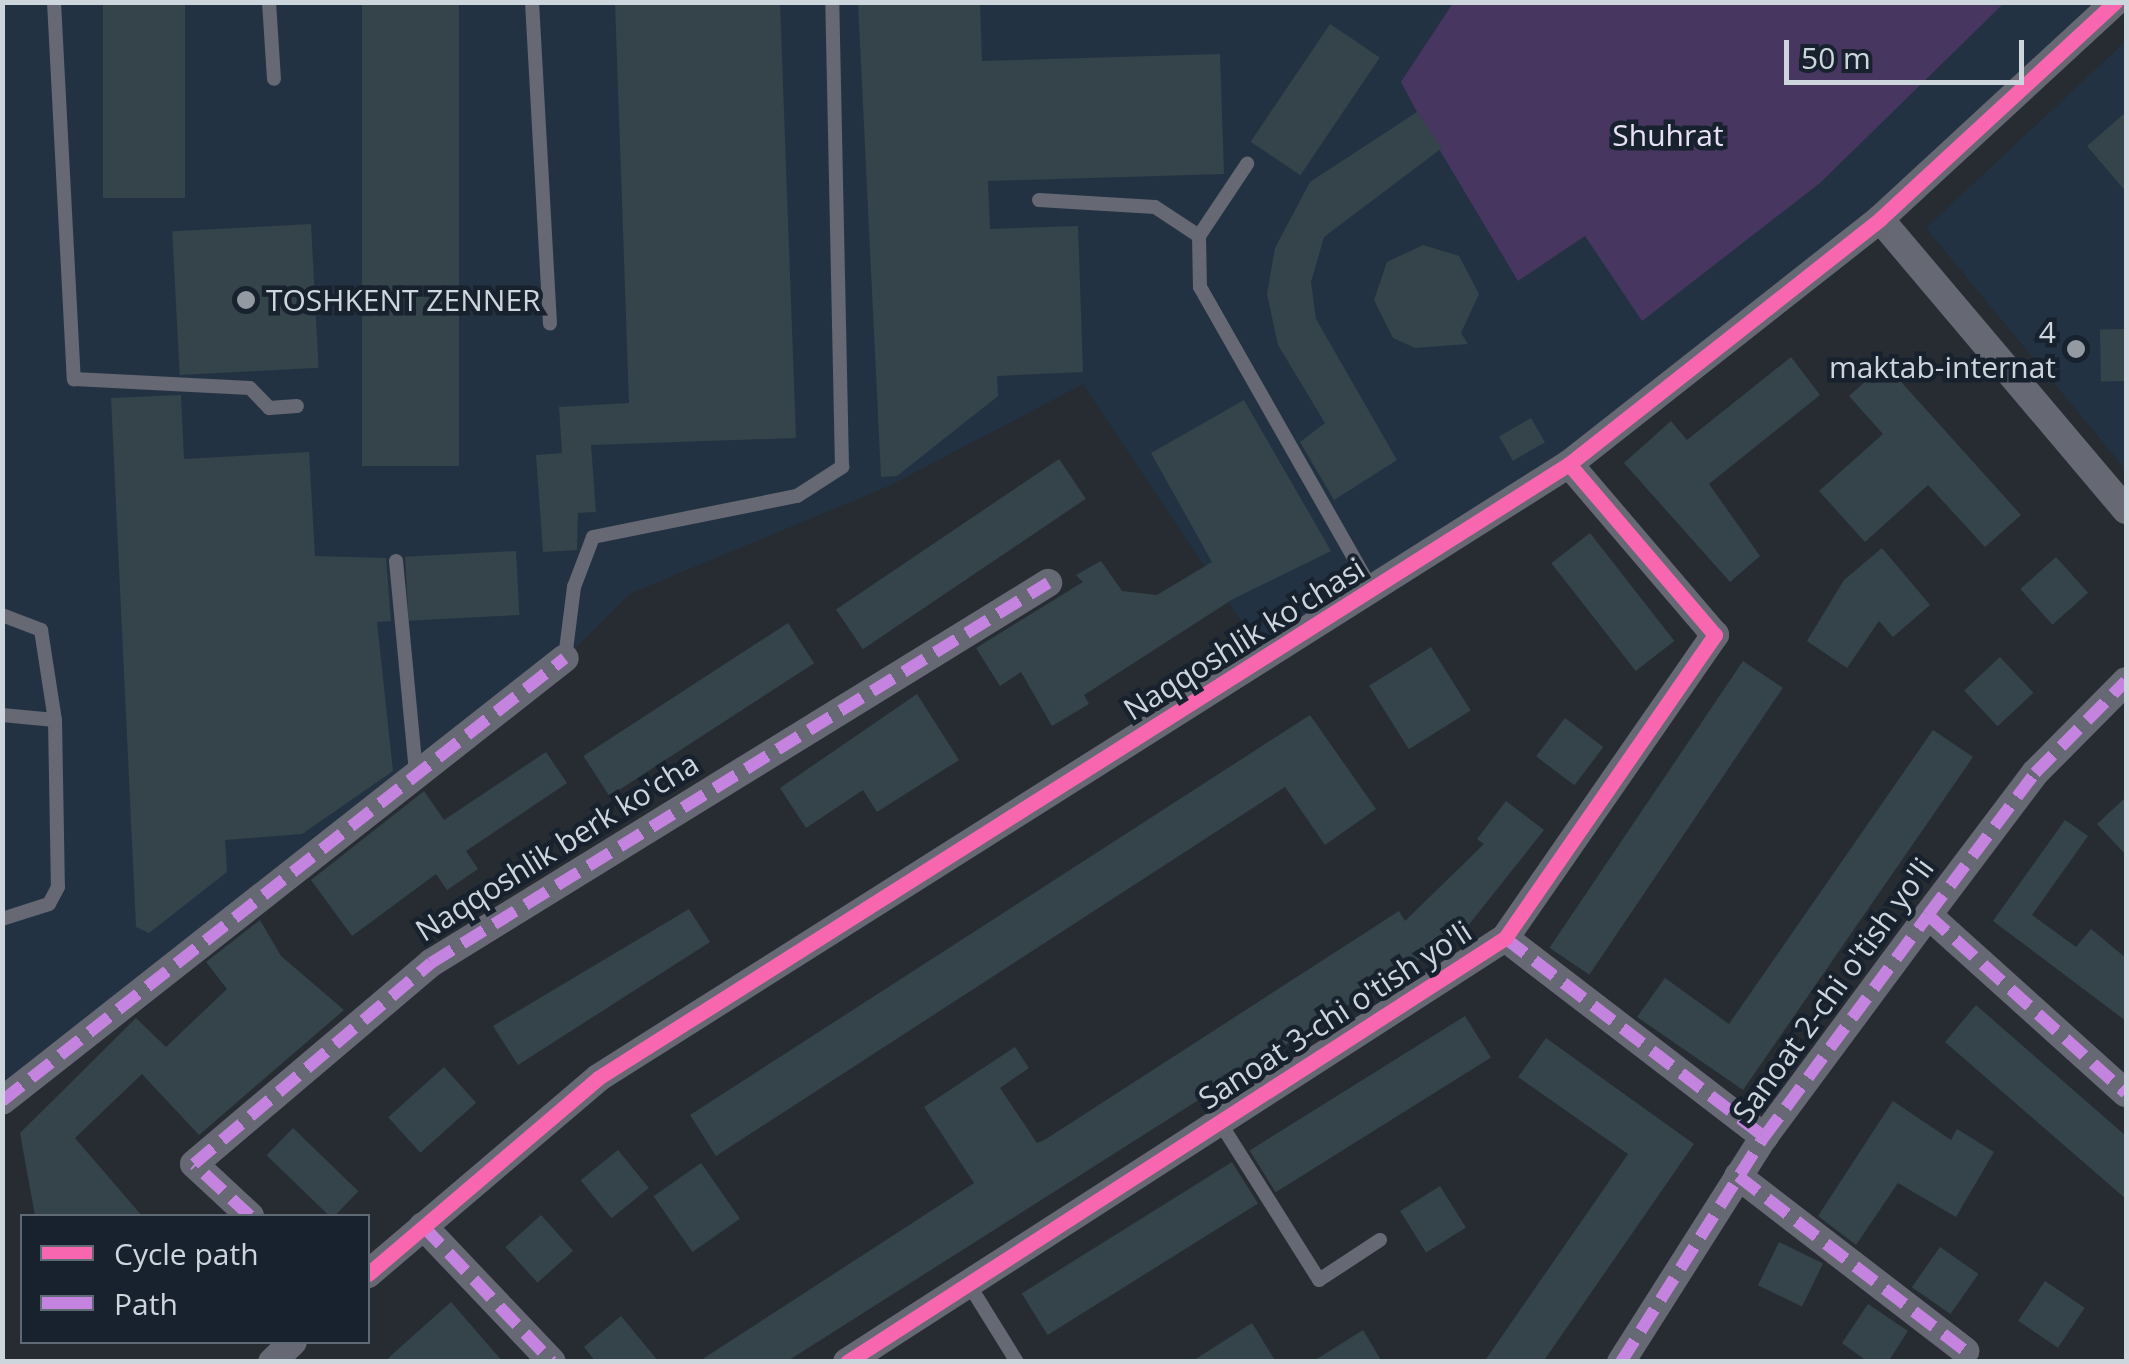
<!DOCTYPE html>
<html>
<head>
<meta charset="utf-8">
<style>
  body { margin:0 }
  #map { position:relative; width:2129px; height:1364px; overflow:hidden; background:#262c32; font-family:"Open Sans",sans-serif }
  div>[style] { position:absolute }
  .built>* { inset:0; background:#233242 }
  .green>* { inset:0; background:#47365f }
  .building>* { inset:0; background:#34444a; transform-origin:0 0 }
  .lane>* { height:14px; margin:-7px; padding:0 7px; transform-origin:7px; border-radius:7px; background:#666873 }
  .street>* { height:28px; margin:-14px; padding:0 14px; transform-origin:14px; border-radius:14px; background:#666873 }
  .quiet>* { height:12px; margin-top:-6px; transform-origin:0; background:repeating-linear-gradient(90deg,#c483df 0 25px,transparent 0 37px) }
  .cycleway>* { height:15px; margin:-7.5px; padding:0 7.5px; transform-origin:7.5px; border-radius:7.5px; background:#f766af }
  .dots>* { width:28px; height:28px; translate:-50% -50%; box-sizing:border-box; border:5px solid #17222e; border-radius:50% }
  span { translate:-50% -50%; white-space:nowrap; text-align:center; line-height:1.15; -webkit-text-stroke:9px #17222e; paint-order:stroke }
  .park-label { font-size:30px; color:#e8e0f5 }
  .poi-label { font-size:30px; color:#cdd5dd }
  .left { translate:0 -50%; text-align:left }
  .right { translate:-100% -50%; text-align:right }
  .street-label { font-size:30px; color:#cdd5dd }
  .frame { position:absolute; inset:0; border:5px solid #cdd5dd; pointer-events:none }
  .legend { position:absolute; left:20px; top:1214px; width:350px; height:130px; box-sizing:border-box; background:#17222e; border:2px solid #606a74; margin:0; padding:12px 18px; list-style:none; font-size:30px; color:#cdd5dd }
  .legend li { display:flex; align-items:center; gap:20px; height:50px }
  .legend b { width:50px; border:2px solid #606a74 }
  .scale { position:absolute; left:1784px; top:40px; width:240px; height:45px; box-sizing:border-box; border:5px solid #cdd5dd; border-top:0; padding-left:12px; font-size:30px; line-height:35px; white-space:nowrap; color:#cdd5dd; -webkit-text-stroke:8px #17222e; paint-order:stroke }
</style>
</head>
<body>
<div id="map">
  <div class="built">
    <div style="clip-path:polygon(3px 3px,2115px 3px,1569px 464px,1267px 660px,1083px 384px,891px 485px,629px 594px,565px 658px,3px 1101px)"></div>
    <div style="clip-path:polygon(2126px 41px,2126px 470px,1926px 228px)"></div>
  </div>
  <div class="green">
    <div style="clip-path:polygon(1453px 3px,1453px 2px,2004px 3px,1820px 183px,1642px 321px,1585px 236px,1518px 281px,1417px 112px,1401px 82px)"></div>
  </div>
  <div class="building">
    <div style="left:103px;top:2px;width:82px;height:196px"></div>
    <div style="left:362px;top:2px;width:97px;height:464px"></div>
    <div style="clip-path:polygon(615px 2px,780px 2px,796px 438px,591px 445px,596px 512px,578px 513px,577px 550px,543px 552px,536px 455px,562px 453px,559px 407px,629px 403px)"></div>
    <div style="clip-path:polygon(858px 2px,980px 2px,982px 61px,1220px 54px,1224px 174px,988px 181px,990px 229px,1078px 226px,1083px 372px,997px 376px,998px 396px,897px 476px,881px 477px)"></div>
    <div style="left:1330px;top:24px;width:60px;height:142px;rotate:34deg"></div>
    <div style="clip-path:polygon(1417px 112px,1442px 148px,1324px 237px,1311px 282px,1316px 319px,1397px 460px,1334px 500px,1300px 442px,1325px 423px,1278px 345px,1267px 294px,1275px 248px,1310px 182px)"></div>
    <div style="clip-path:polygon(2126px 112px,2126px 192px,2087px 146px)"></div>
    <div style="left:311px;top:224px;width:144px;height:139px;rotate:87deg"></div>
    <div style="clip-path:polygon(1423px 245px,1459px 256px,1479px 294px,1461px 333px,1468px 344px,1415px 348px,1393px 338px,1374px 300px,1387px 262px)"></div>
    <div style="left:2125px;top:329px;width:52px;height:25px;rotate:89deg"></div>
    <div style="clip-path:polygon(1791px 357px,1820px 395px,1709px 484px,1760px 556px,1730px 582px,1624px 463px,1671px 421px,1687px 440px)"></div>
    <div style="clip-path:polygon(1885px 364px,2021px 515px,1985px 547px,1928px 485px,1865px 542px,1819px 491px,1883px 434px,1849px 396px)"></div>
    <div style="clip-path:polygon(181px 395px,184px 459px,309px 452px,315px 556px,386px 558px,391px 621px,377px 622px,393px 771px,302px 834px,225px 840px,227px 872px,149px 933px,136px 927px,111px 398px)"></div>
    <div style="clip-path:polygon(1244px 400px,1331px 551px,1233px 599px,1084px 695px,1089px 704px,1052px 726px,1021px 672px,1000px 686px,976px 648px,1083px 582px,1076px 575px,1101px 561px,1122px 591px,1157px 595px,1212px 562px,1151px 453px)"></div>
    <div style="left:1531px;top:418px;width:28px;height:37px;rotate:60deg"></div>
    <div style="left:1059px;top:459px;width:48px;height:269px;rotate:56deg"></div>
    <div style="left:1590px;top:533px;width:137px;height:49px;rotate:52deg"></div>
    <div style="clip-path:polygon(1882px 548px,1930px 605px,1893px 637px,1879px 621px,1847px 668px,1807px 641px,1844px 580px)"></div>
    <div style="left:516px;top:551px;width:64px;height:111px;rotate:87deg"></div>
    <div style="left:2056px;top:557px;width:48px;height:48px;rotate:48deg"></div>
    <div style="left:788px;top:623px;width:48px;height:244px;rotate:57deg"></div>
    <div style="left:1431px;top:647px;width:75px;height:73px;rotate:58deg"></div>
    <div style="left:2000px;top:657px;width:49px;height:49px;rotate:47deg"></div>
    <div style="left:1743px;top:661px;width:48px;height:346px;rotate:34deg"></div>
    <div style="clip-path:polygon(917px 694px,959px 760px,877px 812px,863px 790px,806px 828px,780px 788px)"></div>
    <div style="clip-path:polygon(1310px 715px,1376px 809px,1325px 845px,1285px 787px,716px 1156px,690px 1115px)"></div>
    <div style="left:1565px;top:718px;width:48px;height:48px;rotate:37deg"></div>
    <div style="clip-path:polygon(1933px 730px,1973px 757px,1743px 1090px,1637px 1017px,1665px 978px,1729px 1024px)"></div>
    <div style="clip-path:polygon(546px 752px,567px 783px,466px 851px,478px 869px,447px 890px,436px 874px,352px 936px,311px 880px,424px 791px,444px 820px)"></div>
    <div style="clip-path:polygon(2126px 797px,2126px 855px,2097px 824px)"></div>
    <div style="clip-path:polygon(1506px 801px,1544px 830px,1463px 932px,786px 1362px,698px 1362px,974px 1183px,924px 1107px,1015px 1047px,1029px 1068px,1000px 1088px,1037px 1143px,1046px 1139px,1399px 911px,1405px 921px,1484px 844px,1477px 839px)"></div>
    <div style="clip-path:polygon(2065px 820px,2088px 836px,2032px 915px,2076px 947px,2091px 929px,2126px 958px,2126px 1021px,1993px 921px)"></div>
    <div style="clip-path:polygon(689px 909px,710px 942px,518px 1065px,493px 1026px)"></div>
    <div style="clip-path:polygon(260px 920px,281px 956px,344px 1010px,199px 1135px,142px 1074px,75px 1138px,142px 1216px,35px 1216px,20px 1133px,136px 1018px,166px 1047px,227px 989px,206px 962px)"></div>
    <div style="clip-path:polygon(1976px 1005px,2126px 1136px,2126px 1199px,1945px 1042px)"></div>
    <div style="left:1465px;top:1016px;width:49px;height:254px;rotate:58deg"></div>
    <div style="clip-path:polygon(1546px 1038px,1694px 1144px,1543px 1362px,1484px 1362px,1628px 1154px,1518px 1077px)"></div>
    <div style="left:444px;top:1067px;width:48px;height:75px;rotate:48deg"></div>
    <div style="clip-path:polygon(1893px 1101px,1951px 1140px,1957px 1129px,1994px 1152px,1956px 1217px,1898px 1183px,1856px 1245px,1818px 1216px)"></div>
    <div style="left:293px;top:1128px;width:91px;height:38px;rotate:44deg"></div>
    <div style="left:618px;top:1150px;width:49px;height:48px;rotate:51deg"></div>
    <div style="left:1232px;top:1162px;width:49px;height:248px;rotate:58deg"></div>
    <div style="left:701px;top:1163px;width:68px;height:58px;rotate:55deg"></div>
    <div style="left:1440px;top:1186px;width:49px;height:47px;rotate:58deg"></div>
    <div style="left:541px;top:1215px;width:48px;height:48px;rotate:48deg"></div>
    <div style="left:1779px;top:1242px;width:49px;height:48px;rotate:26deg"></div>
    <div style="left:1940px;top:1247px;width:47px;height:49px;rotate:35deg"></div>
    <div style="left:2045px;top:1281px;width:48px;height:48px;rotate:34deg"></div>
    <div style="clip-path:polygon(451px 1302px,503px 1362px,384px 1362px,415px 1334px)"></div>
    <div style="clip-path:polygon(1868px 1304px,1908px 1331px,1888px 1362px,1868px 1362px,1842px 1343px)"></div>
    <div style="clip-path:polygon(621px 1316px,659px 1362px,596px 1362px,584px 1347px)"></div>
    <div style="clip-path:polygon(1252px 1323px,1276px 1362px,1191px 1362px)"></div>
    <div style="clip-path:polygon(1363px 1330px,1382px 1362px,1312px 1362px)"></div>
  </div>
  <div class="lane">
    <div style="left:54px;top:2px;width:378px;rotate:87deg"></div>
    <div style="left:74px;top:379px;width:176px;rotate:2.9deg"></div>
    <div style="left:250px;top:388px;width:28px;rotate:46deg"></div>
    <div style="left:269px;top:408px;width:28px;rotate:-4deg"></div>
    <div style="left:269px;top:2px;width:77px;rotate:86.3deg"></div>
    <div style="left:532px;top:2px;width:322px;rotate:86.8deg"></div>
    <div style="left:1039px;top:200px;width:116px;rotate:3.5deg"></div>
    <div style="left:1155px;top:207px;width:53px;rotate:33.4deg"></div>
    <div style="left:1199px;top:236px;width:51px;rotate:88.9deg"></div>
    <div style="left:1200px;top:287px;width:350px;rotate:60.4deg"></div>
    <div style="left:1199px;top:236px;width:87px;rotate:-56.3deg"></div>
    <div style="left:396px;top:561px;width:214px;rotate:84.6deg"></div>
    <div style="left:2px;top:615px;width:42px;rotate:21deg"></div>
    <div style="left:41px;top:630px;width:91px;rotate:81.2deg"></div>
    <div style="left:55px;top:720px;width:167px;rotate:89deg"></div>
    <div style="left:58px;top:887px;width:19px;rotate:118deg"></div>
    <div style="left:49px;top:904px;width:49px;rotate:162.3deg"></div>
    <div style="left:565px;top:658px;width:72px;rotate:-82.8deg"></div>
    <div style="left:574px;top:587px;width:53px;rotate:-69.2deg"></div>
    <div style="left:593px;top:537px;width:208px;rotate:-11.4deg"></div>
    <div style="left:797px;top:496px;width:54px;rotate:-32.8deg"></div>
    <div style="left:842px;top:467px;width:465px;rotate:-91.2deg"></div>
    <div style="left:2px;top:715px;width:53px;rotate:5.4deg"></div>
    <div style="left:1219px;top:1121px;width:188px;rotate:57.8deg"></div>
    <div style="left:1319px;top:1280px;width:73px;rotate:-33.3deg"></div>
    <div style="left:968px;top:1283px;width:93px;rotate:58.2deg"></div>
  </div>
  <div class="street">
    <div style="left:1880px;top:219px;width:381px;rotate:49.8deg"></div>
    <div style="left:1928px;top:915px;width:266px;rotate:42deg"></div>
    <div style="left:1505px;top:938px;width:327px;rotate:37.5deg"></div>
    <div style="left:2px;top:1101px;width:716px;rotate:-38.2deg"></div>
    <div style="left:1738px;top:1176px;width:287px;rotate:37.6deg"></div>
    <div style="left:250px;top:1216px;width:76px;rotate:-137.1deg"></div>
    <div style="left:194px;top:1164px;width:311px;rotate:-40.3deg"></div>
    <div style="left:431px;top:963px;width:725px;rotate:-31.63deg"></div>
    <div style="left:423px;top:1226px;width:187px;rotate:46.5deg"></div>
    <div style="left:368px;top:1274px;width:302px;rotate:-40.4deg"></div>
    <div style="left:598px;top:1078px;width:1149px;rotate:-32.31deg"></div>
    <div style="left:1569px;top:464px;width:396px;rotate:-38.2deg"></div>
    <div style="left:1880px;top:219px;width:320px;rotate:-42.7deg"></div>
    <div style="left:272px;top:1362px;width:29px;rotate:-44deg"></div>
    <div style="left:847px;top:1362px;width:783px;rotate:-32.8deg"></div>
    <div style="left:1505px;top:938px;width:369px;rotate:-55.3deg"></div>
    <div style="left:1715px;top:635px;width:225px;rotate:-130.5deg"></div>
    <div style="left:1621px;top:1362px;width:267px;rotate:-57.6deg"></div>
    <div style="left:1764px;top:1137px;width:276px;rotate:-53.5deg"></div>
    <div style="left:1928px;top:915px;width:178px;rotate:-53deg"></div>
    <div style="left:2035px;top:773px;width:129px;rotate:-45.3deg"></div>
  </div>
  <div class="quiet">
    <div style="left:1928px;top:915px;width:266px;rotate:42deg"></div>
    <div style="left:1505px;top:938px;width:327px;rotate:37.5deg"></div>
    <div style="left:2px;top:1101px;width:716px;rotate:-38.2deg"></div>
    <div style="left:1738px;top:1176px;width:287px;rotate:37.6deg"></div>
    <div style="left:250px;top:1216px;width:76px;rotate:-137.1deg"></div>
    <div style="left:194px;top:1164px;width:311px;rotate:-40.3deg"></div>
    <div style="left:431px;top:963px;width:725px;rotate:-31.63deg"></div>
    <div style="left:423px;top:1226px;width:187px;rotate:46.5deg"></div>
    <div style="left:1621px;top:1362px;width:267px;rotate:-57.6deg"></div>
    <div style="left:1764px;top:1137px;width:276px;rotate:-53.5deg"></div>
    <div style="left:1928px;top:915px;width:178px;rotate:-53deg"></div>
    <div style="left:2035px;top:773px;width:129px;rotate:-45.3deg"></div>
  </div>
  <div class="cycleway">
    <div style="left:368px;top:1274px;width:302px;rotate:-40.4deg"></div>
    <div style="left:598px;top:1078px;width:1149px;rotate:-32.31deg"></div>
    <div style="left:1569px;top:464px;width:396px;rotate:-38.2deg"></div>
    <div style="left:1880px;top:219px;width:320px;rotate:-42.7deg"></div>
    <div style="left:847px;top:1362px;width:783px;rotate:-32.8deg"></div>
    <div style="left:1505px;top:938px;width:369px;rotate:-55.3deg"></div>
    <div style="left:1715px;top:635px;width:225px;rotate:-130.5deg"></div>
  </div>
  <div class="dots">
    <div style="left:246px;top:300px;background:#939aa1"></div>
    <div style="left:2076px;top:349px;background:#939aa1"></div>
  </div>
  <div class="park-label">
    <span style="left:1668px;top:135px">Shuhrat</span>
  </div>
  <div class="poi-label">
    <span class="left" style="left:266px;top:300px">TOSHKENT ZENNER</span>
    <span class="right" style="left:2056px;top:349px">4<br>maktab-internat</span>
  </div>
  <div class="street-label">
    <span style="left:1244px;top:639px;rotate:-32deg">Naqqoshlik ko'chasi</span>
    <span style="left:557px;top:847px;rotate:-32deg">Naqqoshlik berk ko'cha</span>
    <span style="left:1833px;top:990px;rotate:-54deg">Sanoat 2-chi o'tish yo'li</span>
    <span style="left:1335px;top:1015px;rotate:-33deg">Sanoat 3-chi o'tish yo'li</span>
  </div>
  <div class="frame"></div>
  <ul class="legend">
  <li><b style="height:12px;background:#f766af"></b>Cycle path</li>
  <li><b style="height:12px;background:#c483df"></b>Path</li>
  </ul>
  <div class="scale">50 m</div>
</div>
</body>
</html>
